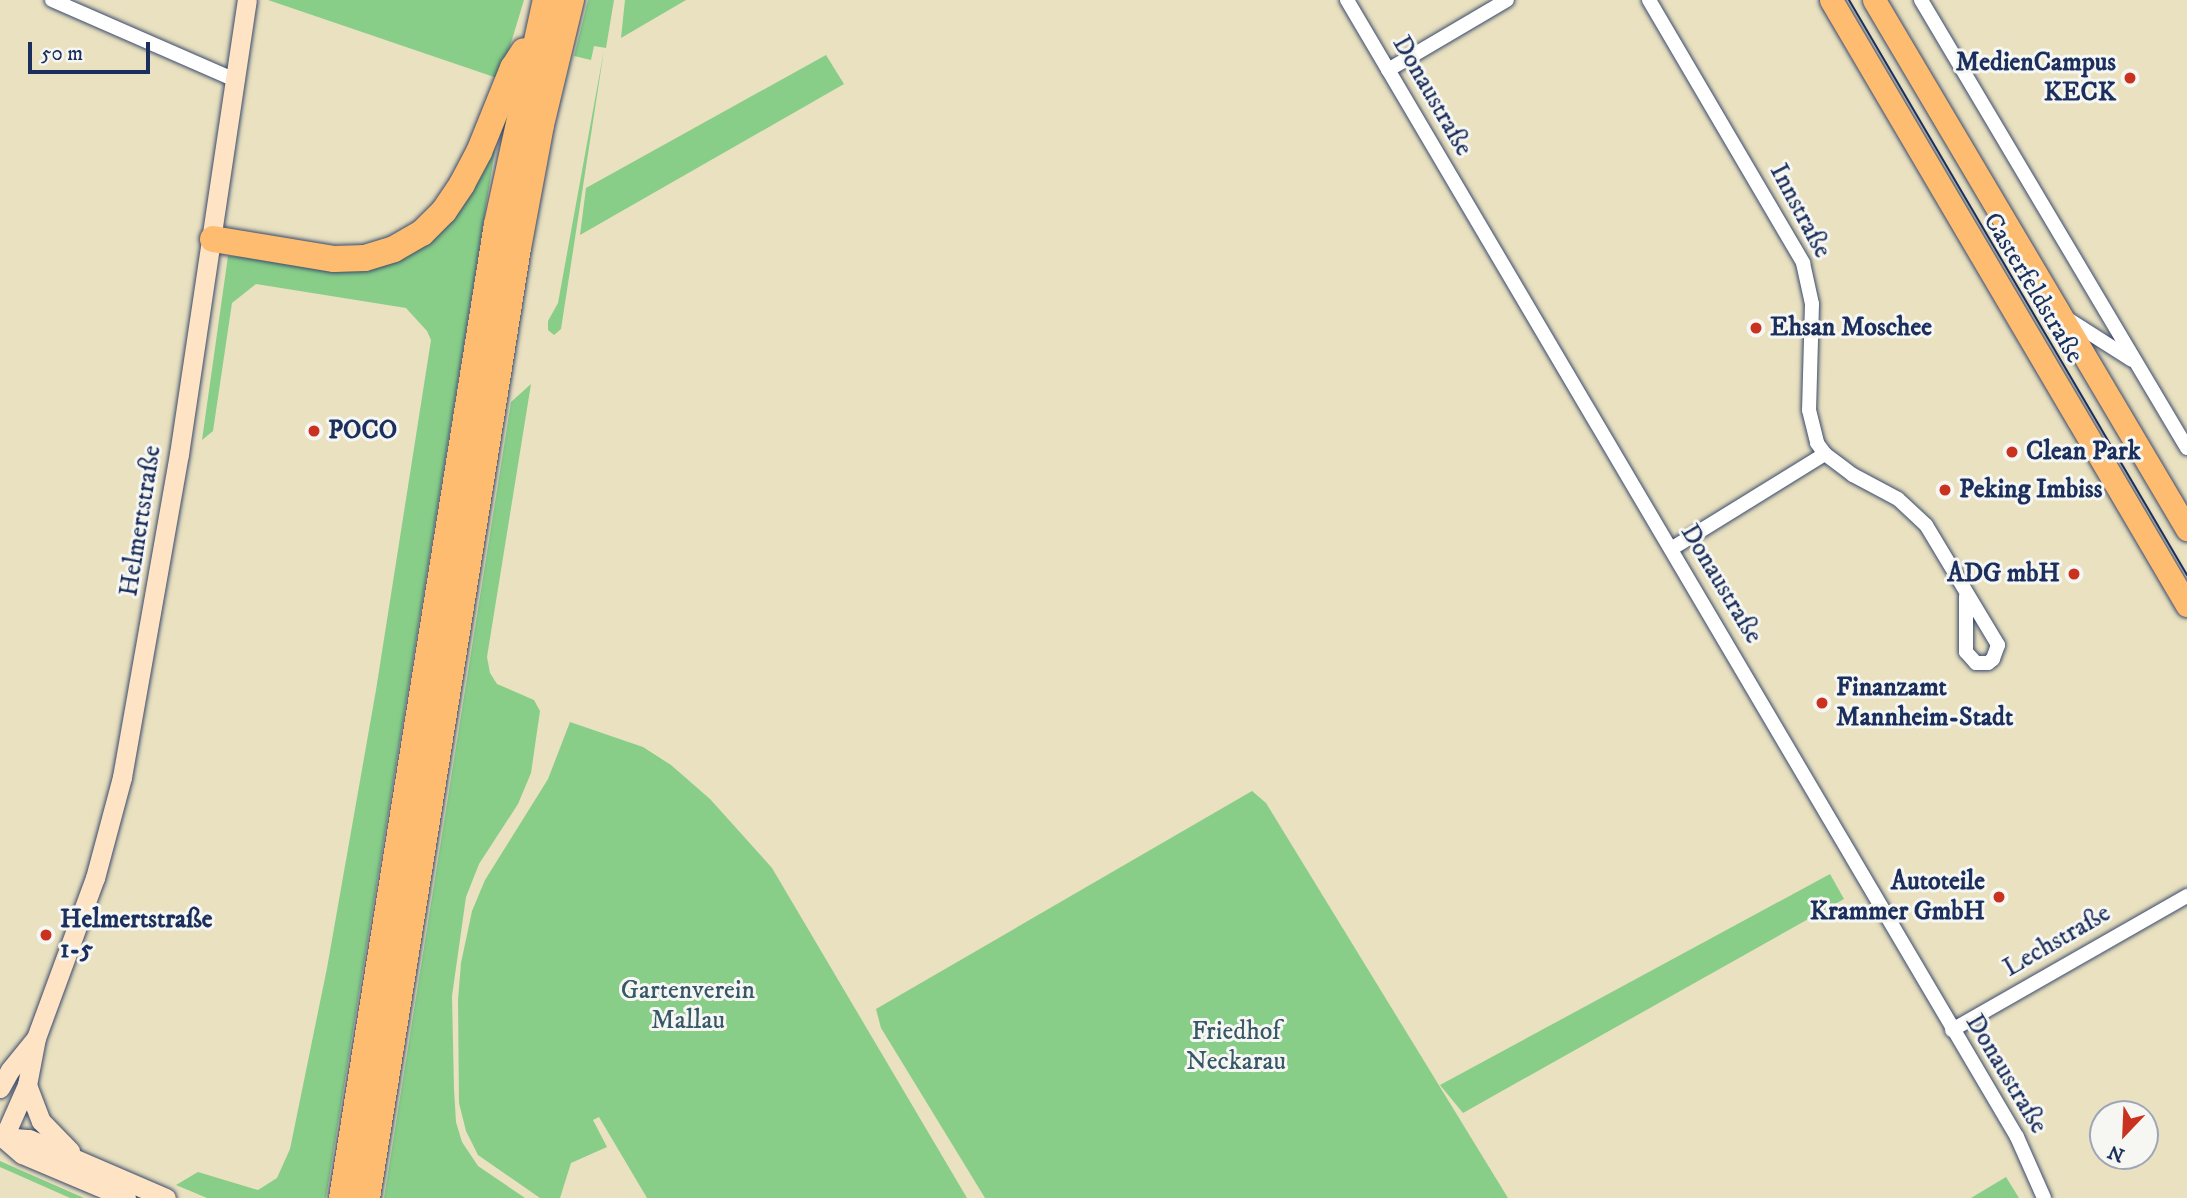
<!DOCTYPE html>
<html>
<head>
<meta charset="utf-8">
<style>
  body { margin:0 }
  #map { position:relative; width:2187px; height:1198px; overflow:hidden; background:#e9e1bf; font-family:"IM FELL DW Pica",serif }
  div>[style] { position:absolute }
  .green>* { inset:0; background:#88ce88 }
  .roads { filter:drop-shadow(0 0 2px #3a4a6d) drop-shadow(0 0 2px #3a4a6d) }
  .street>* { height:14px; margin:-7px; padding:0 7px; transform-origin:7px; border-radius:7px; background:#fff }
  .secondary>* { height:19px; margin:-9.5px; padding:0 9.5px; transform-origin:9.5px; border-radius:9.5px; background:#fee4c5 }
  .primary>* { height:23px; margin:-11.5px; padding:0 11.5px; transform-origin:11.5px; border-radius:11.5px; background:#fdbc6f }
  .highway>* { height:26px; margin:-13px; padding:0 13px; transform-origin:13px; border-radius:13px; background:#fdbc6f }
  .tram>* { height:2px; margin:-1px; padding:0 1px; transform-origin:1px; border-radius:1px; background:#1b2f5e }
  .dots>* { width:19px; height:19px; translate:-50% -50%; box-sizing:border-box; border:4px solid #f6f6f2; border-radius:50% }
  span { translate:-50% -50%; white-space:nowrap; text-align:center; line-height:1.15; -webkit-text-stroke:6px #f6f6f2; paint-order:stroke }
  .poi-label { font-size:26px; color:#1b2f5e; font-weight:700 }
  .right { translate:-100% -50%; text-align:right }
  .left { translate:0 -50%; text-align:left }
  .street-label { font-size:26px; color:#1b2f5e }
  .park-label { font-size:26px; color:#365768 }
  .north { position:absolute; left:2089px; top:1100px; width:70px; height:70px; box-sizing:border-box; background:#f6f6f2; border:2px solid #9ea6b7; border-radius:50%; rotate:203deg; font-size:19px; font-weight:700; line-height:28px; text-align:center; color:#1b2f5e }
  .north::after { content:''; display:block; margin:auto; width:24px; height:32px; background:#c8321e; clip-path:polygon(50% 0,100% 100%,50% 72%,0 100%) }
  .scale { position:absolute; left:28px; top:42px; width:122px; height:32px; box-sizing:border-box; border:4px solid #1b2f5e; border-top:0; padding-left:9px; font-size:21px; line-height:24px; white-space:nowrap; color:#1b2f5e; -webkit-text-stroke:5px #f6f6f2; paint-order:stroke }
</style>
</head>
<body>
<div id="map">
  <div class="green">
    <div style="clip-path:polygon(268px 0,524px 0,500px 79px)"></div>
    <div style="clip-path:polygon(588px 0,614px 0,606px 48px,594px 46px,591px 60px,574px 56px)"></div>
    <div style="clip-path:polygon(625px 0,686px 0,621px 38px)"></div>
    <div style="clip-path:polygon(604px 50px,561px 329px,554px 335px,548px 330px,548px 321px,558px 303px)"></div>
    <div style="clip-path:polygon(826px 55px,844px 84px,580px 235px,586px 188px)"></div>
    <div style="clip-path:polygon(496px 144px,326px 1198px,207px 1198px,176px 1185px,198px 1172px,258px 1190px,277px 1178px,290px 1149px,327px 968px,376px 690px,431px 340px,427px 331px,406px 308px,256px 284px,232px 303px,213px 431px,202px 440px,228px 256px,374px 266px)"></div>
    <div style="clip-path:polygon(531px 384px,487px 657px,490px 673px,497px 684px,534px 700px,540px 711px,531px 773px,518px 804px,479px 864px,466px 897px,452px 996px,454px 1089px,456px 1122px,462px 1142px,478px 1166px,525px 1198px,384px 1198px,511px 402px)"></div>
    <div style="clip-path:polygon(570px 722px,643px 747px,671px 765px,710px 799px,772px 868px,967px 1198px,647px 1198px,599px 1117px,593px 1120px,607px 1147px,571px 1163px,560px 1198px,540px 1198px,478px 1155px,466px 1131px,459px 1103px,458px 1000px,461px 963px,472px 911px,485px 880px,548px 779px)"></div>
    <div style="clip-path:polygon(1252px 791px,1266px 803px,1508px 1198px,985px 1198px,881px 1028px,876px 1009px)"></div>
    <div style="clip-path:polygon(1830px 874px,1844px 899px,1463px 1113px,1440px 1085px)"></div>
    <div style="clip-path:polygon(0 1161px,18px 1169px,84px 1198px,70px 1198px,0 1167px)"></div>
    <div style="clip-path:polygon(2006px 1177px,2019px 1198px,1971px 1198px)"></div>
  </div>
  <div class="roads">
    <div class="street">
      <div style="left:52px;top:0;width:202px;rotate:23.6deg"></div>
      <div style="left:1347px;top:0;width:1320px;rotate:59.49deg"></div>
      <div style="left:2017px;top:1137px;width:67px;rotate:66.1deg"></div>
      <div style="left:1649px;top:0;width:305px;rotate:59.6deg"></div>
      <div style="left:1803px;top:263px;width:42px;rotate:77.6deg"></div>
      <div style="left:1812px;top:304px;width:106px;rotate:91.6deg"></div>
      <div style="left:1809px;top:410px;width:34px;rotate:76deg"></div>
      <div style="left:1817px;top:443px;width:14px;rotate:54deg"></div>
      <div style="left:1825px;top:454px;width:35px;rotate:37deg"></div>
      <div style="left:1853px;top:475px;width:51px;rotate:28.1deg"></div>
      <div style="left:1898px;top:499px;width:38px;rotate:43deg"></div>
      <div style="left:1926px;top:525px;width:140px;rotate:59deg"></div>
      <div style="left:1998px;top:645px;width:15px;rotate:110deg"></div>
      <div style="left:1993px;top:659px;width:6px;rotate:141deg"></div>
      <div style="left:1988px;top:663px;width:12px;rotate:180deg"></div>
      <div style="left:1976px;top:663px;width:15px;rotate:-132deg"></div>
      <div style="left:1966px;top:652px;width:56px;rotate:-90deg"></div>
      <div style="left:1921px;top:0;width:521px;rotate:59.3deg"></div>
      <div style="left:1388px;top:70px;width:138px;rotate:-30.5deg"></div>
      <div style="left:2066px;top:318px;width:78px;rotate:32.5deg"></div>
      <div style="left:1671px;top:549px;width:181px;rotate:-31.7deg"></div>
      <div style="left:1952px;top:1030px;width:271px;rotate:-29.7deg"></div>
    </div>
    <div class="secondary">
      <div style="left:27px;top:1085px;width:39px;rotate:69deg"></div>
      <div style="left:41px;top:1121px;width:42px;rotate:46deg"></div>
      <div style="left:0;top:1088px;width:21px;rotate:-61deg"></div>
      <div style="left:10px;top:1070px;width:40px;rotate:-51deg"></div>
      <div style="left:0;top:1135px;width:29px;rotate:41deg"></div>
      <div style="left:22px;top:1154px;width:113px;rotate:22.9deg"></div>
      <div style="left:4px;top:1137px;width:57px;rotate:-66.1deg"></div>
      <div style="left:27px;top:1085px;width:48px;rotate:-79.2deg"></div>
      <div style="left:36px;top:1038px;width:171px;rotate:-69.8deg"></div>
      <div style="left:95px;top:878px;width:105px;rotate:-75deg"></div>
      <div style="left:122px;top:777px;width:328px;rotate:-80deg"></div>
      <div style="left:179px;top:454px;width:459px;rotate:-81.5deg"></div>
      <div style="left:4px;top:1137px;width:25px;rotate:5deg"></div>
      <div style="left:29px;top:1139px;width:149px;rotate:23.3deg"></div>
    </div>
    <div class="primary">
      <div style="left:1831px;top:0;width:702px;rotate:59.53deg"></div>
      <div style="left:1874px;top:0;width:615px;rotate:59.39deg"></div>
    </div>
    <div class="highway">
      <div style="left:213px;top:239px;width:123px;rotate:9.4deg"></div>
      <div style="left:334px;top:259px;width:31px;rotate:-2deg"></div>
      <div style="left:365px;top:258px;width:30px;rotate:-17deg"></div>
      <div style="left:394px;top:249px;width:32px;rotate:-30deg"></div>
      <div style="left:422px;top:233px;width:31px;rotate:-45deg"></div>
      <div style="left:444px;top:211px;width:32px;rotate:-56deg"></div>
      <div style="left:462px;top:184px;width:36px;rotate:-62deg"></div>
      <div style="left:479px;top:152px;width:91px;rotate:-68deg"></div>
      <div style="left:513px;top:68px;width:20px;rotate:-57deg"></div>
      <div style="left:342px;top:1198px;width:986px;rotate:-80.96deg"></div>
      <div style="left:497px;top:224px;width:229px;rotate:-77.7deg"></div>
      <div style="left:367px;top:1198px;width:962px;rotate:-80.97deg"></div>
      <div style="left:518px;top:248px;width:125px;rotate:-79.4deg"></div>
      <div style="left:541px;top:125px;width:129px;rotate:-76.5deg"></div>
    </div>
  </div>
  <div class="tram">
    <div style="left:1849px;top:0;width:667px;rotate:59.55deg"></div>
  </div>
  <div class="dots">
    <div style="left:2130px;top:78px;background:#c8321e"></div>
    <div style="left:1756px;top:328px;background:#c8321e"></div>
    <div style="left:314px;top:431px;background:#c8321e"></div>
    <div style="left:2012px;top:452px;background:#c8321e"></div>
    <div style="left:1945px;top:490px;background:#c8321e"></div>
    <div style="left:2074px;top:574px;background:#c8321e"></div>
    <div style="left:1822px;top:703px;background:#c8321e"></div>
    <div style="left:1999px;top:897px;background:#c8321e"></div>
    <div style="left:46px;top:935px;background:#c8321e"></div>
  </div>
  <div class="poi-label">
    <span class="right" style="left:2116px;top:78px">MedienCampus<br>KECK</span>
    <span class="left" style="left:1770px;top:328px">Ehsan Moschee</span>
    <span class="left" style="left:328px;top:431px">POCO</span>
    <span class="left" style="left:2026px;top:452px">Clean Park</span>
    <span class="left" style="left:1959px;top:490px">Peking Imbiss</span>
    <span class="right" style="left:2060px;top:574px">ADG mbH</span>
    <span class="left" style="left:1836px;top:703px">Finanzamt<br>Mannheim-Stadt</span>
    <span class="right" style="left:1985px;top:897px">Autoteile<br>Krammer GmbH</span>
    <span class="left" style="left:60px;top:935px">Helmertstraße<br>1-5</span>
  </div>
  <div class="street-label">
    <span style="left:1432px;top:96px;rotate:60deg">Donaustraße</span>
    <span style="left:1800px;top:211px;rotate:62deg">Innstraße</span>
    <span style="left:2033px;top:288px;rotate:59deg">Casterfeldstraße</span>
    <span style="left:141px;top:521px;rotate:-81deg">Helmertstraße</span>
    <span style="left:1721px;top:584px;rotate:59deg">Donaustraße</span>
    <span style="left:2057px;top:941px;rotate:-30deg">Lechstraße</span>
    <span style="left:2006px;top:1074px;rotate:59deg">Donaustraße</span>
  </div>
  <div class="park-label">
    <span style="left:688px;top:1006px">Gartenverein<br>Mallau</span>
    <span style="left:1236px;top:1047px">Friedhof<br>Neckarau</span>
  </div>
  <div class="north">N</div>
  <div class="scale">50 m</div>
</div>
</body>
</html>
